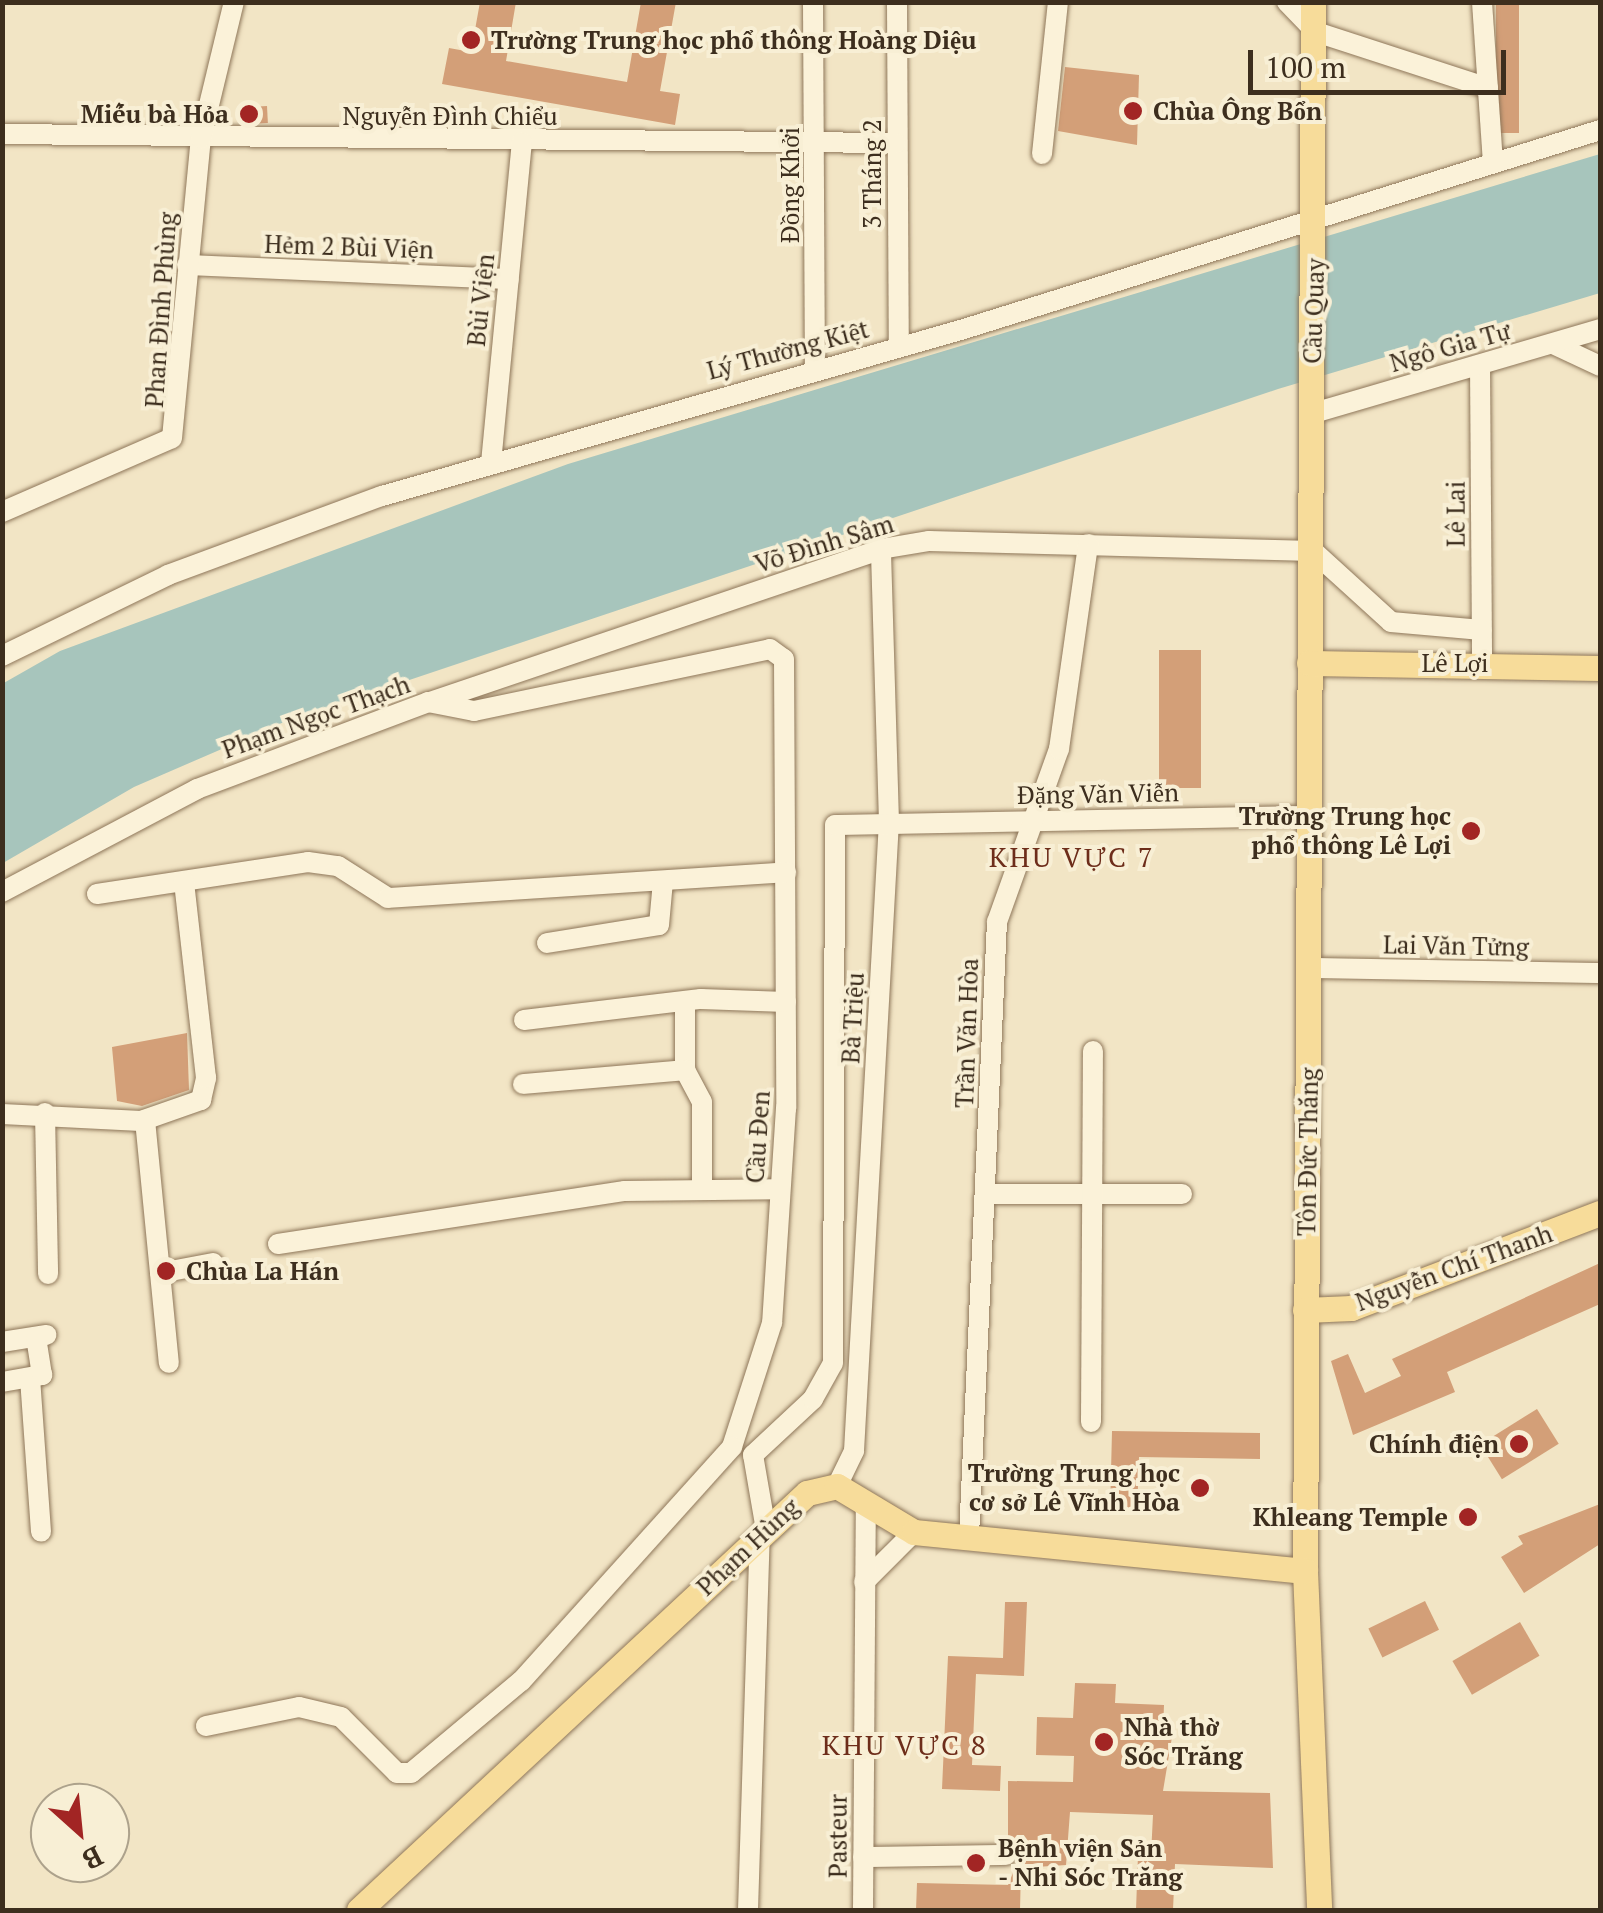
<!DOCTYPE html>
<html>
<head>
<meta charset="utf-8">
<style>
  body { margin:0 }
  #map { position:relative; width:1603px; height:1913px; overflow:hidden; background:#f2e5c5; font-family:"PT Serif",serif }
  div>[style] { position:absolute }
  .water>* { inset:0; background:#a7c5bc }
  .building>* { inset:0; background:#d39f78; transform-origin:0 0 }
  .roads { filter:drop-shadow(0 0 2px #8e7659) drop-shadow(0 0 2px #8e7659) }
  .minor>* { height:20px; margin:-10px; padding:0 10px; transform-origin:10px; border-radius:10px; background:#fbf2d9 }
  .major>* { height:25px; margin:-12.5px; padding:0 12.5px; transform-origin:12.5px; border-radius:12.5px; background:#f7dc9a }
  .dots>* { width:28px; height:28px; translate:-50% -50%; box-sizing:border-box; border:5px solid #f8efd5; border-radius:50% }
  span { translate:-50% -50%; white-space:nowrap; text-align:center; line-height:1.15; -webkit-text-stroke:8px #f8efd5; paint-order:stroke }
  .poi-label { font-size:25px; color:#3d2e1e; font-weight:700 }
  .left { translate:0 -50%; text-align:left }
  .right { translate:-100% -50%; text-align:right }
  .street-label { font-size:25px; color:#3d2e1e }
  .neighbourhood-label { font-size:28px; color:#6d2d1a; letter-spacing:2.5px }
  .frame { position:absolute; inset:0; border:5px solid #3d2e1e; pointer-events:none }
  .north { position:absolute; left:30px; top:1783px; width:100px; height:100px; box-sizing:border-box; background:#f8efd5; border:2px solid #ada28c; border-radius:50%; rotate:153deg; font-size:28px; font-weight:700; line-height:40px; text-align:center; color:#3d2e1e }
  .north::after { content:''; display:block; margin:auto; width:35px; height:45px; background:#a22524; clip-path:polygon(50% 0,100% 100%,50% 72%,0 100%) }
  .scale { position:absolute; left:1248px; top:50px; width:258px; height:45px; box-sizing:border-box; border:5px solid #3d2e1e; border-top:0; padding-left:12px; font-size:30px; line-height:35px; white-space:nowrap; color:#3d2e1e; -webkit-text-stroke:8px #f8efd5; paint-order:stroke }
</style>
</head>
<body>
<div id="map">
  <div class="water">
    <div style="clip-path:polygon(1600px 154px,1600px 293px,1278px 389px,284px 722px,134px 787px,3px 863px,2px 684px,60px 651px,568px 464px)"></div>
  </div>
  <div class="building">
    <div style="clip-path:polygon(480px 2px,516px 2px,506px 61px,627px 82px,641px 2px,676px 2px,660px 91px,680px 94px,675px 125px,442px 84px,449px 48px,471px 52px)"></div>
    <div style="left:1496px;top:2px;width:23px;height:131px"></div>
    <div style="clip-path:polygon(1065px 67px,1139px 75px,1137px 145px,1058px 131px)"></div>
    <div style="left:267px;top:106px;width:17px;height:23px;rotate:87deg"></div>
    <div style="left:1159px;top:650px;width:42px;height:138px"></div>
    <div style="clip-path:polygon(187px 1033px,189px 1090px,142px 1106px,117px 1101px,112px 1047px)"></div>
    <div style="clip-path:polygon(1600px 1263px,1600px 1304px,1447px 1372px,1455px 1392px,1353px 1435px,1331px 1361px,1348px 1354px,1365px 1393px,1401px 1376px,1392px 1359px)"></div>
    <div style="left:1537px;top:1409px;width:41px;height:67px;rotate:58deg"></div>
    <div style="clip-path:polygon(1112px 1431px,1260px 1433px,1260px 1459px,1139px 1457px,1137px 1514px,1110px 1513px)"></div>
    <div style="clip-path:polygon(1600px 1504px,1600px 1544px,1524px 1593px,1501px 1557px,1523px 1544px,1518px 1536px)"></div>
    <div style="left:1425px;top:1601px;width:32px;height:63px;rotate:64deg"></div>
    <div style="clip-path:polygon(1005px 1602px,1027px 1602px,1024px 1676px,976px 1674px,972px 1765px,1001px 1766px,1000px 1791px,942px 1789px,948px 1656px,1003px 1658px)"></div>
    <div style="left:1520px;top:1622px;width:39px;height:78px;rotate:60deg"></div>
    <div style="clip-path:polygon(1075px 1683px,1116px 1684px,1115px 1703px,1164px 1705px,1163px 1731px,1173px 1731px,1163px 1791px,1270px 1793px,1273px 1868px,1175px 1864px,1173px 1910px,1136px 1910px,1138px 1855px,1151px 1855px,1153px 1815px,1070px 1812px,1066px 1865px,1021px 1868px,1020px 1910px,916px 1910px,917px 1883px,1008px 1885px,1020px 1856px,1008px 1842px,1008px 1781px,1073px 1782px,1074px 1756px,1036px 1755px,1037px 1717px,1073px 1718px)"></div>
  </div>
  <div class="roads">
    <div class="minor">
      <div style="left:813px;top:2px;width:366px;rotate:89.7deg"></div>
      <div style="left:897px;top:2px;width:344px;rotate:89.7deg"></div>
      <div style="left:1287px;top:2px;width:42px;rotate:46deg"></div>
      <div style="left:1316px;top:32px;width:181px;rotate:18deg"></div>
      <div style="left:1482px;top:2px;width:161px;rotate:86.1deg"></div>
      <div style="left:2px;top:134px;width:894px;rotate:0.58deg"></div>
      <div style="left:1042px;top:154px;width:153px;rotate:-84deg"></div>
      <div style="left:187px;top:265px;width:322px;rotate:2.5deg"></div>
      <div style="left:1553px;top:344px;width:52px;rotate:25.1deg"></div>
      <div style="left:1480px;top:365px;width:298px;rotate:89.6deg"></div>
      <div style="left:1310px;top:414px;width:302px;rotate:-16.3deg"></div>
      <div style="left:491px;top:463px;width:322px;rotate:-84.5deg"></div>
      <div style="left:2px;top:512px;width:185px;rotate:-23.5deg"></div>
      <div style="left:172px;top:438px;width:301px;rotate:-84.5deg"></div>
      <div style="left:201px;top:138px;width:140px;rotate:-76.4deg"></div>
      <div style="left:2px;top:656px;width:185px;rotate:-26deg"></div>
      <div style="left:168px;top:575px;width:228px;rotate:-20.3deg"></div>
      <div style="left:382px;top:496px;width:605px;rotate:-16.01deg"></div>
      <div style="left:964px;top:329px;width:666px;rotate:-17.37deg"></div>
      <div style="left:430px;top:702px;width:476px;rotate:-18.7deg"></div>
      <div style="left:881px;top:549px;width:49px;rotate:-9.5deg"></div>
      <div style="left:929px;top:541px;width:384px;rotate:1.5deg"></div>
      <div style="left:1313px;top:551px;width:105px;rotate:42.3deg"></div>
      <div style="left:1391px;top:622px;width:91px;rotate:5deg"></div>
      <div style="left:2px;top:892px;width:221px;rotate:-27.8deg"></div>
      <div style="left:197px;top:789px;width:247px;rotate:-20.6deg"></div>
      <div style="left:428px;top:702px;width:47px;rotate:11.1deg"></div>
      <div style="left:474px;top:711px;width:302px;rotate:-11.8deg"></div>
      <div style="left:770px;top:649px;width:17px;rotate:36deg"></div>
      <div style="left:784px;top:659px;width:449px;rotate:89.7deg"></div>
      <div style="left:786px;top:1108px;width:215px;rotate:93.7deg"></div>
      <div style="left:772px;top:1323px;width:130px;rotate:107.9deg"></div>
      <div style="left:732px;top:1447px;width:315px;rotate:132deg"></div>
      <div style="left:521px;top:1681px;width:143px;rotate:140.1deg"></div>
      <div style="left:411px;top:1773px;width:14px;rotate:180deg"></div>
      <div style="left:397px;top:1773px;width:79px;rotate:-135deg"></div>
      <div style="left:341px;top:1717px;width:43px;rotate:-166.6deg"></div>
      <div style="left:299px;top:1707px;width:95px;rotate:168.5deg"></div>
      <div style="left:97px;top:894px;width:213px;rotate:-8.6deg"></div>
      <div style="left:308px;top:862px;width:30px;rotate:8deg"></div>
      <div style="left:338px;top:866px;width:59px;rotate:32.6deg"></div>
      <div style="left:388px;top:898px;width:399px;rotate:-3.7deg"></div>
      <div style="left:547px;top:943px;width:113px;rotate:-9.1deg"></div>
      <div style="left:659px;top:925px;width:44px;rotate:-84.8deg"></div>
      <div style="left:1311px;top:968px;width:289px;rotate:1deg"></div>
      <div style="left:685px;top:1002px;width:68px;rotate:90deg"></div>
      <div style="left:685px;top:1070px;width:36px;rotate:62deg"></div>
      <div style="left:702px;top:1102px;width:88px;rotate:90deg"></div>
      <div style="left:524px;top:1020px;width:178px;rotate:-6.8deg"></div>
      <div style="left:701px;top:999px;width:85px;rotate:2deg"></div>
      <div style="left:523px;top:1084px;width:163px;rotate:-4.9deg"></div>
      <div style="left:45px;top:1113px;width:161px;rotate:88.9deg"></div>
      <div style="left:2px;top:1114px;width:139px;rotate:2.9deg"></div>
      <div style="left:141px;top:1121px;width:64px;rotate:-19.3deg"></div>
      <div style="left:201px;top:1100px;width:23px;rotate:-77deg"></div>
      <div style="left:206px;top:1078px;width:197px;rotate:-96.4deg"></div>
      <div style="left:145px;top:1120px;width:244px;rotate:84.4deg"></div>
      <div style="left:985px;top:1194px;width:197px"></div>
      <div style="left:278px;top:1244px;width:351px;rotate:-8.7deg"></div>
      <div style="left:625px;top:1191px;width:154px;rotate:-0.7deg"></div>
      <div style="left:160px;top:1273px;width:54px;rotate:-10.7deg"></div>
      <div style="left:2px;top:1342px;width:45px;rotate:-9deg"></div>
      <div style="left:30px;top:1378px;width:154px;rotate:85.9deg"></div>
      <div style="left:2px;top:1382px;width:41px;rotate:-9.9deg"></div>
      <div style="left:42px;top:1375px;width:38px;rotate:-99deg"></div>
      <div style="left:1091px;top:1422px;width:371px;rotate:-89.7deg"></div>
      <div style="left:837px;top:1486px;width:39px;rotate:-64deg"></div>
      <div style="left:854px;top:1451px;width:630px;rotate:-86.82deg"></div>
      <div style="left:889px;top:822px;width:273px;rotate:-91.7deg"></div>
      <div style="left:766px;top:1530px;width:76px;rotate:-99.8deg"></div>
      <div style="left:753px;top:1455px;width:82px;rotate:-43deg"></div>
      <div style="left:813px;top:1399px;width:41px;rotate:-60.9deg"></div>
      <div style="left:833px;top:1363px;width:538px;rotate:-89.79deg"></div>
      <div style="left:835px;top:825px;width:473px;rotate:-1.1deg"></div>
      <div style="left:969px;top:1536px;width:615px;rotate:-87.39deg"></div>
      <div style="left:997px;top:922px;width:184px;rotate:-70.3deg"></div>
      <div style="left:1059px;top:749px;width:207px;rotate:-81.9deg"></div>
      <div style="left:864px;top:1582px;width:71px;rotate:-45deg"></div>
      <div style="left:863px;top:1857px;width:143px;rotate:-0.8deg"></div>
      <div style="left:748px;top:1910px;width:374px;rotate:-88.2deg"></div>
      <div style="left:863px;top:1910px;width:408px;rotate:-89.6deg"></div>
    </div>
    <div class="major">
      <div style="left:1313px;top:2px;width:1569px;rotate:90.29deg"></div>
      <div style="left:1305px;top:1571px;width:339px;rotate:87.6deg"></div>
      <div style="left:1309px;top:663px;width:291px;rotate:1deg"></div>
      <div style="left:1305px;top:1310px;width:46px;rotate:-2.5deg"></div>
      <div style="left:1351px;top:1308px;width:267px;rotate:-20.9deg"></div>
      <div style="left:359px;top:1910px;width:612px;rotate:-42.95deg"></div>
      <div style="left:807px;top:1493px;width:31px;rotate:-13deg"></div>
      <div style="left:837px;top:1486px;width:90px;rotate:30.9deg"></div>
      <div style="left:914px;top:1532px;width:393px;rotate:5.7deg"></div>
    </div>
  </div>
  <div class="dots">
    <div style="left:471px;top:40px;background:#a22524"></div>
    <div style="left:1133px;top:111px;background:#a22524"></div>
    <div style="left:249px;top:114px;background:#a22524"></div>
    <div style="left:1471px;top:831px;background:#a22524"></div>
    <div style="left:166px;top:1271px;background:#a22524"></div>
    <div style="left:1519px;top:1444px;background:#a22524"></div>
    <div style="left:1200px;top:1488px;background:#a22524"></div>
    <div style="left:1468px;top:1517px;background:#a22524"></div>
    <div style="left:1104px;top:1742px;background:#a22524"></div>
    <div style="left:976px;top:1863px;background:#a22524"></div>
  </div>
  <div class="poi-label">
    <span class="left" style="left:491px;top:40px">Trường Trung học phổ thông Hoàng Diệu</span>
    <span class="left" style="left:1153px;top:111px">Chùa Ông Bổn</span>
    <span class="right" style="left:229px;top:114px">Miếu bà Hỏa</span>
    <span class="right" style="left:1451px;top:831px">Trường Trung học<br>phổ thông Lê Lợi</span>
    <span class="left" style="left:186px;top:1271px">Chùa La Hán</span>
    <span class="right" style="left:1499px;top:1444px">Chính điện</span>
    <span class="right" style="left:1180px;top:1488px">Trường Trung học<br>cơ sở Lê Vĩnh Hòa</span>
    <span class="right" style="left:1448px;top:1517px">Khleang Temple</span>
    <span class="left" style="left:1124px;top:1742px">Nhà thờ<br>Sóc Trăng</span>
    <span class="left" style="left:998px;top:1863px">Bệnh viện Sản<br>- Nhi Sóc Trăng</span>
  </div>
  <div class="street-label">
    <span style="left:450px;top:116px">Nguyễn Đình Chiểu</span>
    <span style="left:872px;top:174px;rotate:-90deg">3 Tháng 2</span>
    <span style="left:790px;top:185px;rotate:-90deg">Đồng Khởi</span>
    <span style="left:349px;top:247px;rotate:2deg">Hẻm 2 Bùi Viện</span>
    <span style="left:481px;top:300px;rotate:-84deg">Bùi Viện</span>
    <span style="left:161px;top:310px;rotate:-86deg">Phan Đình Phùng</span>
    <span style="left:1314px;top:311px;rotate:-88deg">Cầu Quay</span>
    <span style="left:1450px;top:347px;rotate:-16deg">Ngô Gia Tự</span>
    <span style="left:788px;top:350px;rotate:-15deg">Lý Thường Kiệt</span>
    <span style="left:1456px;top:514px;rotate:-90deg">Lê Lai</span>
    <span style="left:824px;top:544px;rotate:-17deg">Võ Đình Sâm</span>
    <span style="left:1455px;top:663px">Lê Lợi</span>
    <span style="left:316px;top:717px;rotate:-20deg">Phạm Ngọc Thạch</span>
    <span style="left:1098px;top:794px;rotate:-1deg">Đặng Văn Viễn</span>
    <span style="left:1456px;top:946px;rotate:1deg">Lai Văn Tửng</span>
    <span style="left:853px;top:1018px;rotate:-87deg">Bà Triệu</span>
    <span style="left:967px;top:1033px;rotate:-88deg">Trần Văn Hòa</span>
    <span style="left:758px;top:1137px;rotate:-86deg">Cầu Đen</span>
    <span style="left:1308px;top:1152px;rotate:-89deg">Tôn Đức Thắng</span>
    <span style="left:1454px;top:1268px;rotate:-20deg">Nguyễn Chí Thanh</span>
    <span style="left:748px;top:1547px;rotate:-43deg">Phạm Hùng</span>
    <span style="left:838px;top:1836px;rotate:-90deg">Pasteur</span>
  </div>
  <div class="neighbourhood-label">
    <span style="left:1072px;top:857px">KHU VỰC 7</span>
    <span style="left:905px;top:1745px">KHU VỰC 8</span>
  </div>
  <div class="frame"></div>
  <div class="north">B</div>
  <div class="scale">100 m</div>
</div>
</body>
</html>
